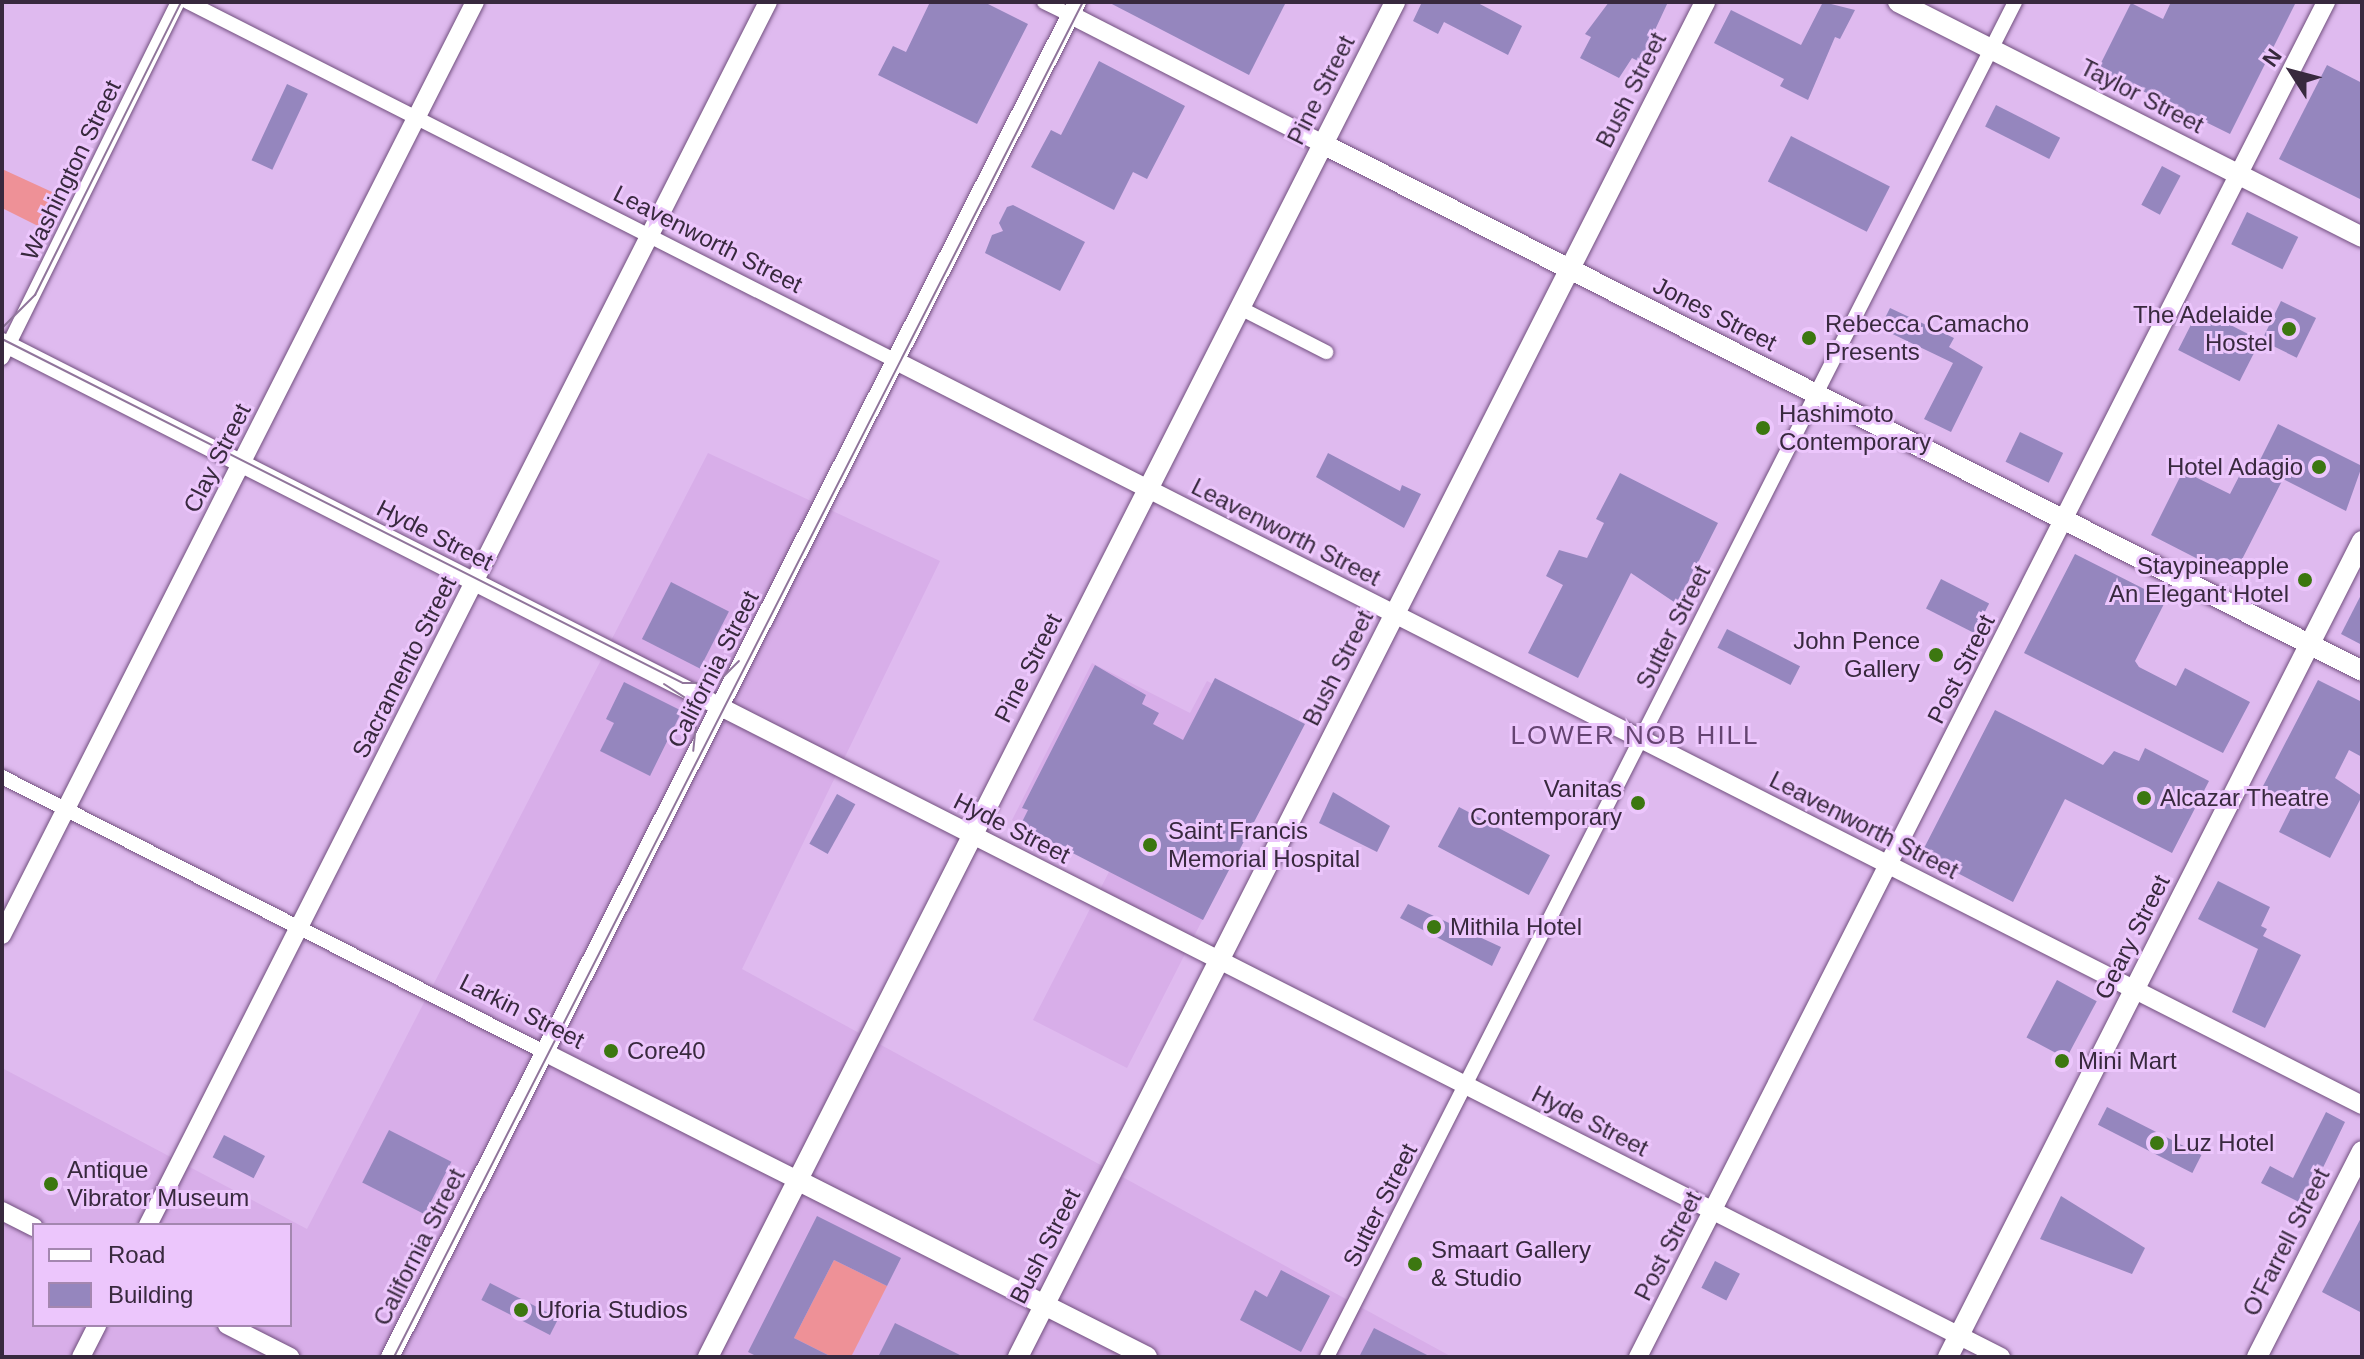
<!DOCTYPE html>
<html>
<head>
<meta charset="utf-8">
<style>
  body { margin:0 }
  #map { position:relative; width:2364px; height:1359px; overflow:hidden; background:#dfbaef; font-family:Helvetica,sans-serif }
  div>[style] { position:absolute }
  .built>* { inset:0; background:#d8aee9 }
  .green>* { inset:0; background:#ee9197 }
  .building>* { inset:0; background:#9586be; transform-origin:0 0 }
  .roads { filter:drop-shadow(0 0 2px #714f7e) drop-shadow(0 0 2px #714f7e) }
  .minor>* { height:14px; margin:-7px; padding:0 7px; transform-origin:7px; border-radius:7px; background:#fff }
  .tertiary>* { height:18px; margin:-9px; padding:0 9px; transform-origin:9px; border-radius:9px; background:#fff }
  .secondary>* { height:20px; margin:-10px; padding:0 10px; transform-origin:10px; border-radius:10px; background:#fff }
  .tram>* { height:2px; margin:-1px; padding:0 1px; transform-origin:1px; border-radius:1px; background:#90759b }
  .dots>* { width:22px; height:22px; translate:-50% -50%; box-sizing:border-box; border:4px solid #ecc6fc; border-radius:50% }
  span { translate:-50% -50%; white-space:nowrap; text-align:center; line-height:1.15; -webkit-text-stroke:6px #ecc6fc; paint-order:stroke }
  .street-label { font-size:24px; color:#38293e }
  .poi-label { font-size:24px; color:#38293e }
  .right { translate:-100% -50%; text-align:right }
  .left { translate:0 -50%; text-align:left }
  .neighbourhood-label { font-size:26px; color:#654472; letter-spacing:2px }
  .frame { position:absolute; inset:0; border:4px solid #38293e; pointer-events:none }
  .legend { position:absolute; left:32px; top:1223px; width:260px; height:104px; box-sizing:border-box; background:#ecc6fc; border:2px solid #a487b0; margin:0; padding:10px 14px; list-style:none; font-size:24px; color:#38293e }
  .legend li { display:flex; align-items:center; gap:16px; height:40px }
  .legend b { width:40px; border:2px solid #a487b0 }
  .north { position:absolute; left:2252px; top:32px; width:80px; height:80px; -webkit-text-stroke:6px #ecc6fc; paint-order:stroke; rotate:306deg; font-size:22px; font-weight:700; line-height:32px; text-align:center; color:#38293e }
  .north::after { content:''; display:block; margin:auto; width:28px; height:36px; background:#38293e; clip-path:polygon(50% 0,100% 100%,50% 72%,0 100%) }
</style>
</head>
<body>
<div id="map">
  <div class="built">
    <div style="clip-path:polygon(evenodd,708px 453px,940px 561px,742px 969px,1452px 1357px,2px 1357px,2px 1068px,307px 1229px,708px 453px,34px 1225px,290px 1225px,290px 1325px,34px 1325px,34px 1225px)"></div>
    <div style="clip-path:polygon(1092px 663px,1190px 713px,1207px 681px,1300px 728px,1127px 1068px,1033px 1020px,1110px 870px,1012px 820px)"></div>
  </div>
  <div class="green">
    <div style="clip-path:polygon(2px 169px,63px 197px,46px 230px,2px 208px)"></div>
    <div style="clip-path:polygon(834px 1260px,887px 1286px,851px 1357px,832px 1357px,794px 1338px)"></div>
  </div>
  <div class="building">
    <div style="clip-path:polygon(930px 2px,984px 2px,1028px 24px,977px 124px,878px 75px,893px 46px,906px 52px)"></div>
    <div style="clip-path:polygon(1108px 2px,1286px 2px,1249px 75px)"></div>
    <div style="clip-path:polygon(1422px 2px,1476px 2px,1522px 26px,1508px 55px,1444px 22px,1438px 34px,1413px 21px)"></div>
    <div style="clip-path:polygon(1609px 2px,1668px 2px,1640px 62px,1632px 58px,1619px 78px,1580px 58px,1591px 37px,1585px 34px)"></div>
    <div style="clip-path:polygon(1823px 2px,1855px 10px,1840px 39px,1835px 37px,1808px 100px,1780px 86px,1784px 79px,1714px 43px,1731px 10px,1801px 45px)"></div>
    <div style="clip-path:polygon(2171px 2px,2296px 2px,2230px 134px,2098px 69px,2131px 3px,2163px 19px)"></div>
    <div style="clip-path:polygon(1099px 61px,1185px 106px,1147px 179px,1133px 172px,1114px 210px,1031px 167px,1051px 130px,1061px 135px)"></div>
    <div style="clip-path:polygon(2327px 65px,2362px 83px,2362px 200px,2279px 159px)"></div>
    <div style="left:287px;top:84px;width:23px;height:84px;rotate:25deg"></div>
    <div style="left:1996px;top:105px;width:72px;height:24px;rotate:27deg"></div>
    <div style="left:1791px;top:136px;width:111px;height:51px;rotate:27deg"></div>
    <div style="left:2162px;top:166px;width:21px;height:44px;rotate:28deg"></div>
    <div style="clip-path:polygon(1013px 205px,1085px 242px,1060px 291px,985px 253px,992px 235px,1003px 231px,999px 223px,1007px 207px)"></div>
    <div style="left:2247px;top:212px;width:57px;height:36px;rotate:26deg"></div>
    <div style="left:2281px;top:301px;width:39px;height:44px;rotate:26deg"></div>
    <div style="clip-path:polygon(1890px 308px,1954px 338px,1949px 347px,1983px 367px,1951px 432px,1924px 419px,1953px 363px,1880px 328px)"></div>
    <div style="left:2199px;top:309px;width:69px;height:46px;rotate:27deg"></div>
    <div style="clip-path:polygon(2278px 424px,2362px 466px,2346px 511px,2283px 479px,2233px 577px,2151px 535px,2183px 471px,2230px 494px,2247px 461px,2257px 466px)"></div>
    <div style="left:2020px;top:432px;width:48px;height:33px;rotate:26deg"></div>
    <div style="clip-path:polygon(1328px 453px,1400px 491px,1402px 485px,1421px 494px,1404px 528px,1316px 477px)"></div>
    <div style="clip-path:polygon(1620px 473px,1718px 523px,1677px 604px,1631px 573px,1578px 678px,1528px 653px,1563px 585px,1546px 576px,1559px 550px,1587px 558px,1604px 523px,1596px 519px)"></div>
    <div style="clip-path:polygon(2075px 554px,2166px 600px,2135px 661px,2139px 667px,2176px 686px,2185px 668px,2250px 702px,2223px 753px,2024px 653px)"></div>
    <div style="left:1941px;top:579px;width:54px;height:33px;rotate:27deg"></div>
    <div style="left:671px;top:582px;width:65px;height:64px;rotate:27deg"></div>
    <div style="clip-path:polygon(2362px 593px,2362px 645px,2341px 634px)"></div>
    <div style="left:1727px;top:629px;width:82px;height:21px;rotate:27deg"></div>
    <div style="clip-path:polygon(1095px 665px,1146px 695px,1142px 704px,1159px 713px,1153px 724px,1183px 740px,1215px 678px,1305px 724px,1203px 920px,1020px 826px,1028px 810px,1022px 808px)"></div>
    <div style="clip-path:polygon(2318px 680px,2362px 702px,2362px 757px,2349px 750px,2335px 778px,2362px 796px,2330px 858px,2279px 832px,2293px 804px,2262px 788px)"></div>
    <div style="clip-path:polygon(624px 682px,682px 711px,650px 776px,600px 751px,614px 723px,606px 719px)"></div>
    <div style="clip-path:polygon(1995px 710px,2103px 765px,2114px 751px,2139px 761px,2145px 748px,2209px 781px,2172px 853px,2065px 799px,2013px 902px,1921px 854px)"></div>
    <div style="clip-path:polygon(1333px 792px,1390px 826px,1377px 852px,1319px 823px)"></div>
    <div style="left:837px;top:794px;width:21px;height:57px;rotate:29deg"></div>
    <div style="left:1459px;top:807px;width:103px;height:45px;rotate:28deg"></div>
    <div style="clip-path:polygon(2218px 881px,2270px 907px,2261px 926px,2267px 929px,2263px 936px,2301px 955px,2265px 1028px,2232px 1012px,2258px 949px,2198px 919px)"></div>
    <div style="clip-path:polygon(1408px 904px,1501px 947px,1492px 966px,1400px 918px)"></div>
    <div style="left:2057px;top:980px;width:45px;height:65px;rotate:28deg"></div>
    <div style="left:2107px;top:1107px;width:106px;height:20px;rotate:27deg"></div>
    <div style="clip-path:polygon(2326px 1112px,2345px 1122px,2305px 1205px,2261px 1183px,2270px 1166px,2293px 1178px)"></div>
    <div style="left:389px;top:1130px;width:70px;height:59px;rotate:27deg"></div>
    <div style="left:224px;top:1135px;width:46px;height:25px;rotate:27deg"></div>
    <div style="clip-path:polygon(2061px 1196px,2145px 1248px,2132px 1274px,2040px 1239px)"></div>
    <div style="clip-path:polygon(817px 1216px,901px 1258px,887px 1286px,834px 1260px,794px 1338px,832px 1357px,758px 1357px,748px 1352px)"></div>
    <div style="clip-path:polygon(2362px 1216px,2362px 1313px,2322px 1292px)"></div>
    <div style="left:1715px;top:1261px;width:28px;height:30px;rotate:27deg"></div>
    <div style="clip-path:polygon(1281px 1270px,1330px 1296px,1301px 1352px,1240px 1320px,1255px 1290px,1267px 1297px)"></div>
    <div style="left:490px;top:1283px;width:77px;height:19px;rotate:27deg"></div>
    <div style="clip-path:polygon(895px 1323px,964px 1357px,878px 1357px)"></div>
    <div style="clip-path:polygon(1374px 1328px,1431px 1357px,1359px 1357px)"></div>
  </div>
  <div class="roads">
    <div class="minor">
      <div style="left:188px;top:2px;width:794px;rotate:26.89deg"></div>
      <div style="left:1044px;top:2px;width:30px;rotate:26deg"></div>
      <div style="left:1240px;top:308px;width:97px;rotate:27.1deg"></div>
      <div style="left:2px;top:358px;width:397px;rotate:-63.7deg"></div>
      <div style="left:2px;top:777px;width:608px;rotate:26.9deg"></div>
      <div style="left:1327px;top:1357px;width:1520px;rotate:-63.08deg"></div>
    </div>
    <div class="tertiary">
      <div style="left:1071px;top:15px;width:283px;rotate:27.1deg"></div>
      <div style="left:2px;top:342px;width:2242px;rotate:26.92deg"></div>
      <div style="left:896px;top:361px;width:1644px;rotate:26.91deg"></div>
      <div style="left:2px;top:935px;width:1046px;rotate:-63.12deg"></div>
      <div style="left:544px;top:1052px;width:284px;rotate:26.8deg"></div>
      <div style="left:2px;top:1211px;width:36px;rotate:27deg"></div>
      <div style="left:148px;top:1225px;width:1371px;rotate:-63.12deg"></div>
      <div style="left:227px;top:1325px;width:71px;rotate:26.9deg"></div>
      <div style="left:81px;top:1357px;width:36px;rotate:-63deg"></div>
      <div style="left:390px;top:1357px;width:1519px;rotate:-63.11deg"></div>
      <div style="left:1638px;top:1357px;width:1520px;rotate:-63.08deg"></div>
    </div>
    <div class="secondary">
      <div style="left:1898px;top:2px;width:520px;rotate:26.86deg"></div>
      <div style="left:1323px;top:144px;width:1165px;rotate:26.89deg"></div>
      <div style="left:797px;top:1180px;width:392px;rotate:26.8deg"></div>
      <div style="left:708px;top:1357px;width:1519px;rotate:-63.11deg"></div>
      <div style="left:1018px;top:1357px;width:1519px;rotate:-63.11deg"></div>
      <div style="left:1948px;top:1357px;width:915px;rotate:-63.1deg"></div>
      <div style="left:2257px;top:1357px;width:231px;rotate:-63deg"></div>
    </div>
  </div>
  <div class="tram">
    <div style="left:2px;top:328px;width:47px;rotate:-45deg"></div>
    <div style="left:35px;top:295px;width:327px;rotate:-63.5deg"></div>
    <div style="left:2px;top:339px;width:763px;rotate:26.8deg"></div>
    <div style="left:683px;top:683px;width:34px"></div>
    <div style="left:717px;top:683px;width:31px;rotate:-45deg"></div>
    <div style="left:664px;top:684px;width:30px;rotate:33deg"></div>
    <div style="left:689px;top:700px;width:17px;rotate:62deg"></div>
    <div style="left:697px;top:715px;width:36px;rotate:96deg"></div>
    <div style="left:394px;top:1357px;width:1520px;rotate:-63.05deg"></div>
  </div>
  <div class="dots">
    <div style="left:2289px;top:329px;background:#3c7710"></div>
    <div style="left:1809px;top:338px;background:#3c7710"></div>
    <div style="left:1763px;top:428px;background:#3c7710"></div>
    <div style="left:2319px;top:467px;background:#3c7710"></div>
    <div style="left:2305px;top:580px;background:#3c7710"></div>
    <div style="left:1936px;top:655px;background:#3c7710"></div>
    <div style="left:2144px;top:798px;background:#3c7710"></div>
    <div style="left:1638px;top:803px;background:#3c7710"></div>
    <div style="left:1150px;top:845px;background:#3c7710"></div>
    <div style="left:1434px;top:927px;background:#3c7710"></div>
    <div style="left:611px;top:1051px;background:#3c7710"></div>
    <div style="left:2062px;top:1061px;background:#3c7710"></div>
    <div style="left:2157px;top:1143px;background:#3c7710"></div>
    <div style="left:51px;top:1184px;background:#3c7710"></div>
    <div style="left:1415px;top:1264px;background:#3c7710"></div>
    <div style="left:521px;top:1310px;background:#3c7710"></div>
  </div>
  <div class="street-label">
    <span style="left:1321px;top:90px;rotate:-63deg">Pine Street</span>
    <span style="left:1631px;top:90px;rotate:-63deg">Bush Street</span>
    <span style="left:2142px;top:96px;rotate:27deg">Taylor Street</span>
    <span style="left:71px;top:170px;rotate:-64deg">Washington Street</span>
    <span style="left:708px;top:239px;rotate:27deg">Leavenworth Street</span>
    <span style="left:1715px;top:314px;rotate:27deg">Jones Street</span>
    <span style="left:217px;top:458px;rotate:-63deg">Clay Street</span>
    <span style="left:1286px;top:532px;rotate:27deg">Leavenworth Street</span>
    <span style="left:435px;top:535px;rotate:27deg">Hyde Street</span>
    <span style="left:1673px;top:627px;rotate:-63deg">Sutter Street</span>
    <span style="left:404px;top:667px;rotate:-63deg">Sacramento Street</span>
    <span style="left:1028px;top:668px;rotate:-63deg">Pine Street</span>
    <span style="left:1338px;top:668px;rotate:-63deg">Bush Street</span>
    <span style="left:713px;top:669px;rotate:-63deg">California Street</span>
    <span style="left:1961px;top:669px;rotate:-63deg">Post Street</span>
    <span style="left:1864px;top:825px;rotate:27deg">Leavenworth Street</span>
    <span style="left:1012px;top:828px;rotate:27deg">Hyde Street</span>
    <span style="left:2132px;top:937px;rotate:-63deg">Geary Street</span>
    <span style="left:522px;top:1011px;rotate:27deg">Larkin Street</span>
    <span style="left:1590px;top:1121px;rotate:27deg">Hyde Street</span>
    <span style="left:1380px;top:1205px;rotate:-63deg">Sutter Street</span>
    <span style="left:2286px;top:1242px;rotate:-63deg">O'Farrell Street</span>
    <span style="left:1045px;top:1246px;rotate:-63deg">Bush Street</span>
    <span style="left:1668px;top:1246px;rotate:-63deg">Post Street</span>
    <span style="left:419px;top:1247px;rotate:-63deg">California Street</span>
  </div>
  <div class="poi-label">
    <span class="right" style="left:2273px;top:329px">The Adelaide<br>Hostel</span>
    <span class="left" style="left:1825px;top:338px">Rebecca Camacho<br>Presents</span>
    <span class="left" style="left:1779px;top:428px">Hashimoto<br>Contemporary</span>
    <span class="right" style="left:2303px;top:467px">Hotel Adagio</span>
    <span class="right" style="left:2289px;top:580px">Staypineapple<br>An Elegant Hotel</span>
    <span class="right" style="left:1920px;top:655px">John Pence<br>Gallery</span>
    <span class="right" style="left:1622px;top:803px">Vanitas<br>Contemporary</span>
    <span class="left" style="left:2160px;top:798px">Alcazar Theatre</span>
    <span class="left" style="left:1168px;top:845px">Saint Francis<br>Memorial Hospital</span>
    <span class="left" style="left:1450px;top:927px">Mithila Hotel</span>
    <span class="left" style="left:627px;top:1051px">Core40</span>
    <span class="left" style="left:2078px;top:1061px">Mini Mart</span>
    <span class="left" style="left:2173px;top:1143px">Luz Hotel</span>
    <span class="left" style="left:67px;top:1184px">Antique<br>Vibrator Museum</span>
    <span class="left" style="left:1431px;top:1264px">Smaart Gallery<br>&amp; Studio</span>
    <span class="left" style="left:537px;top:1310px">Uforia Studios</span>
  </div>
  <div class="neighbourhood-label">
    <span style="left:1635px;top:736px">LOWER NOB HILL</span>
  </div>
  <div class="frame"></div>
  <ul class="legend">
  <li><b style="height:10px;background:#fff"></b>Road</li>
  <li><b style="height:22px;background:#9586be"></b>Building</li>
  </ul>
  <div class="north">N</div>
</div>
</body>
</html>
